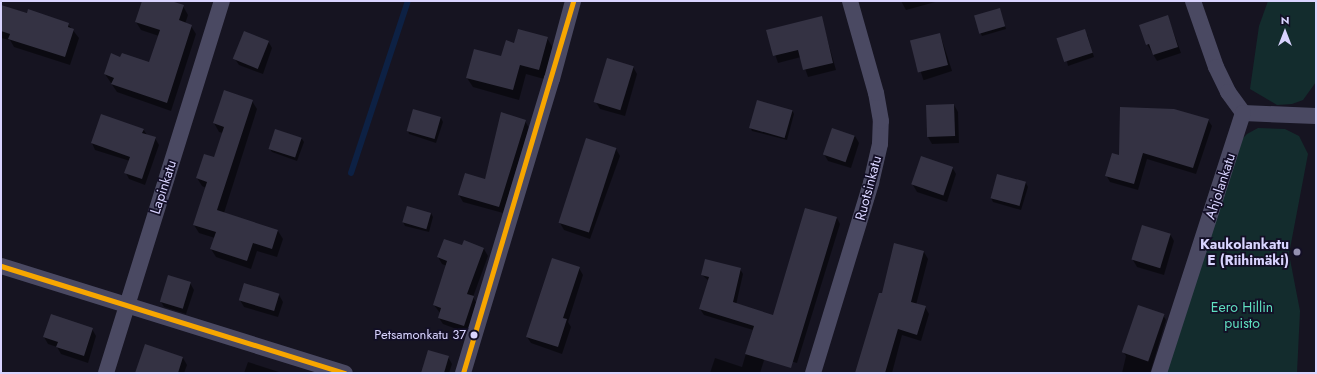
<!DOCTYPE html>
<html>
<head>
<meta charset="utf-8">
<style>
  body { margin:0 }
  #map { position:relative; width:1317px; height:374px; overflow:hidden; background:#161421; font-family:Jost,sans-serif }
  div>[style] { position:absolute }
  .green>* { inset:0; background:#132c2d }
  .shadow>* { inset:0; background:#0007; transform-origin:0 0 }
  .stream>* { height:6px; margin:-3px; padding:0 3px; transform-origin:3px; border-radius:3px; background:#0d2144 }
  .building>* { inset:0; background:#343243; transform-origin:0 0 }
  .street>* { height:16px; margin:-8px; padding:0 8px; transform-origin:8px; border-radius:8px; background:#4a4962 }
  .bus-1>* { height:5px; margin:-2.5px; padding:0 2.5px; transform-origin:2.5px; border-radius:2.5px; background:#f7a600 }
  .dots>* { width:11px; height:11px; translate:-50% -50%; box-sizing:border-box; border:2px solid #130f26; border-radius:50% }
  span { translate:-50% -50%; white-space:nowrap; text-align:center; line-height:1.15; -webkit-text-stroke:3.5px #130f26; paint-order:stroke }
  .bus-label { font-size:13px; color:#d9d4ff }
  .right { translate:-100% -50%; text-align:right }
  .street-label { font-size:14px; color:#d9d4ff }
  .poi-label { font-size:14px; color:#d9d4ff; font-weight:700 }
  .park-label { font-size:14px; color:#5fe0c0 }
  .frame { position:absolute; inset:0; border:2px solid #d9d4ff; pointer-events:none }
  .north { position:absolute; left:1265px; top:12px; width:40px; height:40px; -webkit-text-stroke:3px #130f26; paint-order:stroke; rotate:0deg; font-size:11px; font-weight:700; line-height:16px; text-align:center; color:#d9d4ff }
  .north::after { content:''; display:block; margin:auto; width:14px; height:18px; background:#d9d4ff; clip-path:polygon(50% 0,100% 100%,50% 72%,0 100%) }
</style>
</head>
<body>
<div id="map">
  <div class="green">
    <div style="clip-path:polygon(1268px 1px,1316px 1px,1316px 82px,1303px 100px,1292px 104px,1277px 105px,1250px 89px,1259px 26px)"></div>
    <div style="clip-path:polygon(1258px 128px,1285px 129px,1299px 136px,1308px 154px,1289px 254px,1300px 311px,1297px 373px,1166px 373px,1236px 145px,1247px 134px)"></div>
  </div>
  <div class="shadow">
    <div style="clip-path:polygon(143px 1px,168px 1px,183px 6px,188px 15px,185px 24px,191px 26px,196px 34px,171px 111px,117px 92px,105px 74px,121px 58px,149px 64px,159px 36px,141px 30px,136px 22px)"></div>
    <div style="clip-path:polygon(901px 1px,939px 1px,906px 10px)"></div>
    <div style="clip-path:polygon(1px 6px,68px 24px,79px 38px,70px 65px,14px 47px,10px 40px,1px 38px)"></div>
    <div style="clip-path:polygon(1000px 9px,1006px 29px,982px 36px,980px 32px)"></div>
    <div style="clip-path:polygon(821px 17px,836px 70px,808px 77px,801px 57px,778px 63px,767px 31px)"></div>
    <div style="clip-path:polygon(1168px 17px,1181px 53px,1157px 61px,1147px 44px)"></div>
    <div style="left:940px;top:34px;width:39px;height:30px;rotate:72deg"></div>
    <div style="clip-path:polygon(1087px 34px,1094px 57px,1068px 66px,1067px 62px)"></div>
    <div style="clip-path:polygon(547px 38px,553px 48px,544px 79px,526px 74px,519px 100px,473px 87px,467px 78px,502px 58px,515px 44px)"></div>
    <div style="clip-path:polygon(268px 41px,272px 48px,263px 74px,239px 65px,235px 59px)"></div>
    <div style="clip-path:polygon(633px 67px,637px 74px,625px 116px,600px 109px,596px 102px)"></div>
    <div style="clip-path:polygon(252px 101px,257px 109px,224px 213px,278px 231px,283px 239px,277px 257px,257px 251px,251px 269px,216px 257px,211px 249px,215px 238px,199px 233px,194px 225px,206px 188px,202px 186px,197px 178px,214px 158px,223px 133px,219px 132px,214px 123px)"></div>
    <div style="clip-path:polygon(954px 105px,958px 112px,959px 143px,932px 144px,928px 137px)"></div>
    <div style="clip-path:polygon(414px 110px,441px 118px,443px 122px,436px 143px,409px 134px,408px 130px)"></div>
    <div style="clip-path:polygon(792px 110px,794px 114px,787px 140px,752px 131px,750px 127px)"></div>
    <div style="clip-path:polygon(502px 114px,525px 121px,529px 128px,503px 213px,463px 202px,459px 195px,485px 180px)"></div>
    <div style="clip-path:polygon(1208px 120px,1212px 126px,1196px 174px,1147px 159px,1138px 190px,1110px 182px,1106px 175px,1120px 156px)"></div>
    <div style="clip-path:polygon(143px 129px,147px 135px,155px 138px,159px 145px,145px 185px,129px 179px,126px 173px,130px 161px,95px 150px,92px 143px)"></div>
    <div style="clip-path:polygon(855px 136px,859px 143px,851px 168px,828px 161px,824px 154px)"></div>
    <div style="clip-path:polygon(302px 139px,304px 142px,297px 161px,272px 152px,270px 149px)"></div>
    <div style="clip-path:polygon(587px 139px,616px 149px,620px 156px,590px 239px,564px 230px,560px 223px)"></div>
    <div style="clip-path:polygon(952px 167px,956px 174px,947px 202px,917px 192px,913px 185px)"></div>
    <div style="clip-path:polygon(997px 175px,1026px 183px,1028px 187px,1021px 210px,993px 202px,991px 198px)"></div>
    <div style="clip-path:polygon(431px 213px,433px 217px,429px 232px,405px 226px,403px 222px)"></div>
    <div style="clip-path:polygon(837px 218px,840px 224px,797px 363px,766px 354px,760px 373px,710px 373px,715px 358px,742px 367px,753px 330px,704px 315px,700px 309px,709px 281px,702px 275px,740px 269px,743px 274px,736px 305px,774px 316px)"></div>
    <div style="clip-path:polygon(1170px 234px,1174px 241px,1164px 275px,1137px 267px,1133px 260px)"></div>
    <div style="clip-path:polygon(465px 242px,484px 249px,488px 256px,473px 297px,477px 304px,467px 333px,443px 324px,439px 318px,440px 313px,434px 305px,447px 266px,442px 264px,438px 257px,463px 247px)"></div>
    <div style="clip-path:polygon(924px 252px,928px 259px,916px 305px,925px 307px,929px 314px,921px 341px,902px 335px,892px 373px,856px 373px,882px 295px)"></div>
    <div style="clip-path:polygon(579px 268px,583px 275px,568px 322px,571px 327px,562px 354px,531px 343px,527px 337px)"></div>
    <div style="clip-path:polygon(190px 283px,194px 290px,186px 314px,164px 307px,160px 300px)"></div>
    <div style="clip-path:polygon(279px 295px,283px 302px,278px 317px,244px 307px,240px 300px)"></div>
    <div style="clip-path:polygon(1163px 315px,1166px 320px,1150px 373px,1122px 373px,1126px 356px,1124px 353px)"></div>
    <div style="clip-path:polygon(92px 329px,96px 336px,88px 363px,61px 354px,57px 347px,48px 344px,44px 337px)"></div>
    <div style="clip-path:polygon(146px 345px,183px 358px,187px 365px,184px 373px,136px 373px)"></div>
    <div style="clip-path:polygon(448px 357px,452px 364px,449px 373px,422px 373px)"></div>
    <div style="clip-path:polygon(248px 362px,282px 373px,244px 373px)"></div>
  </div>
  <div class="stream">
    <div style="left:351px;top:173px;width:181px;rotate:-71.7deg"></div>
  </div>
  <div class="building">
    <div style="clip-path:polygon(142px 1px,171px 1px,184px 5px,179px 20px,192px 25px,167px 103px,111px 84px,114px 78px,104px 74px,111px 53px,120px 57px,122px 53px,149px 62px,160px 30px,135px 22px)"></div>
    <div style="clip-path:polygon(1px 5px,27px 13px,28px 9px,69px 23px,68px 27px,74px 29px,65px 57px,8px 39px,10px 34px,1px 31px)"></div>
    <div style="left:1000px;top:8px;width:19px;height:27px;rotate:74deg"></div>
    <div style="clip-path:polygon(1168px 15px,1178px 47px,1153px 55px,1149px 44px,1146px 45px,1139px 25px)"></div>
    <div style="clip-path:polygon(822px 16px,833px 63px,803px 70px,798px 50px,773px 56px,766px 30px)"></div>
    <div style="clip-path:polygon(518px 29px,548px 37px,539px 70px,520px 65px,513px 90px,466px 78px,474px 49px,501px 56px,506px 40px,514px 43px)"></div>
    <div style="left:1085px;top:29px;width:25px;height:30px;rotate:72deg"></div>
    <div style="left:244px;top:31px;width:27px;height:30px;rotate:22deg"></div>
    <div style="left:940px;top:33px;width:33px;height:31px;rotate:76deg"></div>
    <div style="left:607px;top:58px;width:28px;height:46px;rotate:17deg"></div>
    <div style="clip-path:polygon(224px 90px,253px 100px,217px 210px,278px 230px,272px 249px,253px 243px,247px 261px,210px 249px,216px 232px,193px 225px,207px 182px,196px 178px,204px 154px,214px 157px,224px 127px,213px 123px)"></div>
    <div style="left:757px;top:100px;width:37px;height:29px;rotate:16deg"></div>
    <div style="left:954px;top:104px;width:32px;height:28px;rotate:88deg"></div>
    <div style="clip-path:polygon(1120px 107px,1174px 109px,1209px 119px,1193px 168px,1143px 153px,1134px 184px,1105px 176px,1112px 153px,1119px 155px)"></div>
    <div style="left:413px;top:109px;width:29px;height:23px;rotate:16deg"></div>
    <div style="clip-path:polygon(501px 112px,526px 120px,499px 207px,458px 195px,465px 173px,485px 179px)"></div>
    <div style="clip-path:polygon(101px 114px,144px 129px,142px 133px,156px 137px,142px 179px,124px 173px,130px 157px,91px 143px)"></div>
    <div style="left:832px;top:128px;width:24px;height:28px;rotate:19deg"></div>
    <div style="left:275px;top:129px;width:28px;height:21px;rotate:18deg"></div>
    <div style="left:586px;top:138px;width:32px;height:89px;rotate:18deg"></div>
    <div style="left:921px;top:156px;width:34px;height:30px;rotate:19deg"></div>
    <div style="left:997px;top:174px;width:30px;height:25px;rotate:15deg"></div>
    <div style="left:407px;top:206px;width:25px;height:17px;rotate:16deg"></div>
    <div style="clip-path:polygon(805px 208px,837px 217px,791px 368px,745px 354px,754px 326px,699px 309px,709px 277px,701px 275px,705px 259px,741px 268px,733px 302px,773px 315px)"></div>
    <div style="left:1142px;top:225px;width:30px;height:36px;rotate:17deg"></div>
    <div style="clip-path:polygon(444px 239px,462px 245px,464px 240px,484px 248px,467px 294px,474px 296px,464px 326px,438px 318px,441px 308px,433px 305px,447px 261px,437px 257px)"></div>
    <div style="clip-path:polygon(894px 243px,924px 251px,911px 302px,926px 306px,917px 335px,898px 329px,885px 373px,855px 373px,879px 293px,882px 293px)"></div>
    <div style="clip-path:polygon(552px 258px,580px 267px,563px 318px,567px 319px,558px 347px,526px 337px)"></div>
    <div style="left:168px;top:275px;width:24px;height:28px;rotate:17deg"></div>
    <div style="left:244px;top:283px;width:37px;height:18px;rotate:17deg"></div>
    <div style="left:1138px;top:305px;width:28px;height:50px;rotate:19deg"></div>
    <div style="clip-path:polygon(51px 314px,93px 328px,84px 356px,56px 347px,58px 342px,43px 337px)"></div>
    <div style="clip-path:polygon(145px 344px,183px 357px,178px 373px,135px 373px)"></div>
    <div style="clip-path:polygon(428px 350px,449px 356px,444px 373px,421px 373px)"></div>
  </div>
  <div class="street">
    <div style="left:1193px;top:1px;width:70px;rotate:70.8deg"></div>
    <div style="left:1216px;top:67px;width:28px;rotate:64deg"></div>
    <div style="left:1228px;top:92px;width:26px;rotate:54deg"></div>
    <div style="left:1243px;top:113px;width:73px;rotate:2.4deg"></div>
    <div style="left:1px;top:266px;width:360px;rotate:17.3deg"></div>
    <div style="left:106px;top:373px;width:390px;rotate:-72.7deg"></div>
    <div style="left:463px;top:373px;width:307px;rotate:-73.2deg"></div>
    <div style="left:552px;top:79px;width:81px;rotate:-74.9deg"></div>
    <div style="left:813px;top:373px;width:199px;rotate:-73deg"></div>
    <div style="left:871px;top:183px;width:40px;rotate:-77deg"></div>
    <div style="left:880px;top:144px;width:23px;rotate:-88deg"></div>
    <div style="left:881px;top:121px;width:28px;rotate:-100deg"></div>
    <div style="left:876px;top:93px;width:96px;rotate:-105.8deg"></div>
    <div style="left:1159px;top:373px;width:273px;rotate:-72.1deg"></div>
  </div>
  <div class="bus-1">
    <div style="left:1px;top:266px;width:360px;rotate:17.3deg"></div>
    <div style="left:463px;top:373px;width:388px;rotate:-73.5deg"></div>
  </div>
  <div class="dots">
    <div style="left:1297px;top:252px;background:#9591b1"></div>
    <div style="left:474px;top:335px;background:#d9d4ff"></div>
  </div>
  <div class="bus-label">
    <span class="right" style="left:466px;top:335px">Petsamonkatu 37</span>
  </div>
  <div class="street-label">
    <span style="left:1220px;top:186px;rotate:-72deg">Ahjolankatu</span>
    <span style="left:163px;top:187px;rotate:-72deg">Lapinkatu</span>
    <span style="left:868px;top:188px;rotate:-75deg">Ruotsinkatu</span>
  </div>
  <div class="poi-label">
    <span class="right" style="left:1289px;top:252px">Kaukolankatu<br>E (Riihimäki)</span>
  </div>
  <div class="park-label">
    <span style="left:1242px;top:315px">Eero Hillin<br>puisto</span>
  </div>
  <div class="frame"></div>
  <div class="north">N</div>
</div>
</body>
</html>
